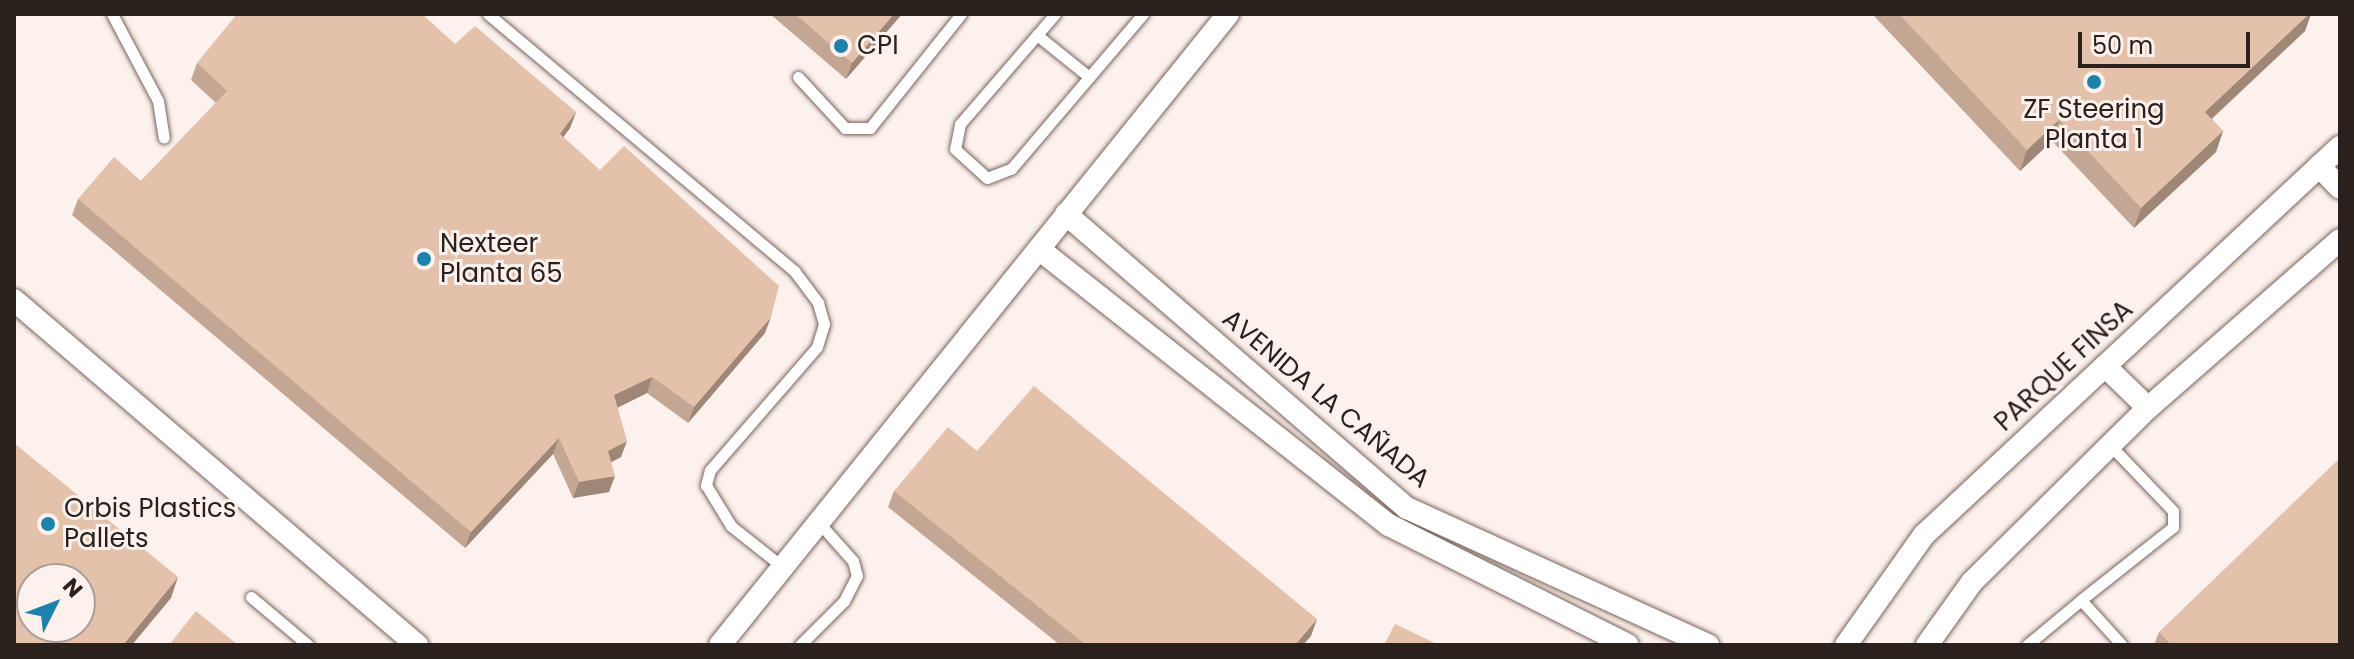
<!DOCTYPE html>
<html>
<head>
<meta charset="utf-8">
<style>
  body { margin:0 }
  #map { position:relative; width:2354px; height:659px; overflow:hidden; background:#fcf1ed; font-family:Poppins,sans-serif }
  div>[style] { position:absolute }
  .roads { filter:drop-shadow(0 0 2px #7b635a) drop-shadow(0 0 2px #7b635a) }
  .lane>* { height:11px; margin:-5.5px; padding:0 5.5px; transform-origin:5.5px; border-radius:5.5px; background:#fff }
  .street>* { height:22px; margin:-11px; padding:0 11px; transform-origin:11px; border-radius:11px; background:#fff }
  .wall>* { inset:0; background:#c3a693 }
  .shaded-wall>* { inset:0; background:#9f8778 }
  .building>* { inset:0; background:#e3c1ab }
  .dots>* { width:22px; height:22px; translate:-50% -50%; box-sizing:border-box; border:4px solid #fcf1ed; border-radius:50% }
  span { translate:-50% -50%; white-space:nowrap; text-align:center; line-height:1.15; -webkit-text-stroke:6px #fcf1ed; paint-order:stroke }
  .poi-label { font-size:26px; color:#2a201c }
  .left { translate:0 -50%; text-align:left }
  .street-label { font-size:26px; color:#2a201c }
  .frame { position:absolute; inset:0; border:16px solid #2a201c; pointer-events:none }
  .north { position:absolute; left:16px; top:563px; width:80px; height:80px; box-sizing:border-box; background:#fcf1ed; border:2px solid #a89d99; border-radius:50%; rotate:48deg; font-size:22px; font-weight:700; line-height:32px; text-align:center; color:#2a201c }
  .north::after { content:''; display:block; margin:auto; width:28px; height:36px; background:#1d83ad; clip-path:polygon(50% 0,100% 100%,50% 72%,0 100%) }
  .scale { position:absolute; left:2078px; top:32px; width:172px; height:36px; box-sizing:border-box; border:4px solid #2a201c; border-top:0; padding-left:10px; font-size:24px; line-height:28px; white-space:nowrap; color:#2a201c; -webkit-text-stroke:6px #fcf1ed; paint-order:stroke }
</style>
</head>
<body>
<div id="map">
  <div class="roads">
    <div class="lane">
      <div style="left:112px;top:14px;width:98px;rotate:62.1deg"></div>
      <div style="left:158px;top:101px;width:37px;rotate:81deg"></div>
      <div style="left:488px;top:14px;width:401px;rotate:40deg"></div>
      <div style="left:795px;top:272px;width:39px;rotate:53deg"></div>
      <div style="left:818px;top:303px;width:22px;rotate:74deg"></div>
      <div style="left:824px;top:324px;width:24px;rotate:107deg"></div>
      <div style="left:817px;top:347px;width:163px;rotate:131deg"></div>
      <div style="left:710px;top:470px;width:16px;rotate:105deg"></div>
      <div style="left:706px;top:485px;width:48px;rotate:58.6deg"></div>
      <div style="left:731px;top:526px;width:68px;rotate:38.4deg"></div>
      <div style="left:1055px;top:14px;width:145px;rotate:130.8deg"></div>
      <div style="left:960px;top:124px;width:25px;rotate:101deg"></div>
      <div style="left:955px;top:149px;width:43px;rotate:42.2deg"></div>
      <div style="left:987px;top:178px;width:26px;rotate:-21deg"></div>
      <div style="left:1011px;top:169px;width:204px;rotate:-49.6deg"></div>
      <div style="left:1037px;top:35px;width:67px;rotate:38.9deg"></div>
      <div style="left:798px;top:77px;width:69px;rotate:47.3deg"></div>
      <div style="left:845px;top:128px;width:25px"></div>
      <div style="left:870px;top:128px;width:146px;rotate:-51.4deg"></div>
      <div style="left:2110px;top:445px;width:91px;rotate:46.3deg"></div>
      <div style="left:2173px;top:511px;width:16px;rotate:90deg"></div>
      <div style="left:2173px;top:527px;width:117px;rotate:141.6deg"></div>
      <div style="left:2081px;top:600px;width:61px;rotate:47.7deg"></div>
      <div style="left:251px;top:597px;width:75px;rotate:40.1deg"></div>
      <div style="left:800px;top:645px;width:62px;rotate:-45deg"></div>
      <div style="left:844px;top:601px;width:28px;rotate:-63deg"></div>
      <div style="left:857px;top:576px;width:16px;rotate:-105deg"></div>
      <div style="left:853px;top:561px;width:50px;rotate:-131.7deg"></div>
      <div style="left:2027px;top:645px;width:70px;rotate:-39.8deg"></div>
    </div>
    <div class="street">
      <div style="left:2319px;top:166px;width:30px;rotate:46deg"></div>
      <div style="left:1066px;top:214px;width:450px;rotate:40.8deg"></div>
      <div style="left:1407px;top:508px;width:331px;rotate:24.5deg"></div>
      <div style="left:1039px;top:249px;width:446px;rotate:38.3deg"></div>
      <div style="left:1389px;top:525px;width:267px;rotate:26.7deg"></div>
      <div style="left:14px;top:300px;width:531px;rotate:40.57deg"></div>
      <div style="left:2105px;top:366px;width:60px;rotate:44.3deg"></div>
      <div style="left:720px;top:645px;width:810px;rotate:-51.16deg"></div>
      <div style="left:1846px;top:645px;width:135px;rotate:-54.7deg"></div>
      <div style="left:1924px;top:535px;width:569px;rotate:-43.01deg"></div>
      <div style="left:1927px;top:645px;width:77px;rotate:-54.5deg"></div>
      <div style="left:1972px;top:582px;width:247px;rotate:-44.7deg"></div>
      <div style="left:2148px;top:408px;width:255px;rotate:-41.2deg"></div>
    </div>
  </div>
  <div class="wall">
    <div style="clip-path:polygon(770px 14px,902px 14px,846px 79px)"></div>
    <div style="clip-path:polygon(1875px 14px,2311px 14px,2305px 31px,2212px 119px,2223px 131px,2216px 152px,2134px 228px,2052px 141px,2020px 171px,1874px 16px)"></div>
    <div style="clip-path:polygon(455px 44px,576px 112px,570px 128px,563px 137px,765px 333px,688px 423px,647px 393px,618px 407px,621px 457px,611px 462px,609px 492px,573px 498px,553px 454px,465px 548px,72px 215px,78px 199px,141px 181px,216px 103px,191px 80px,197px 63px)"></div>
    <div style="clip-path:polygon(977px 451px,1311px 636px,1303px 645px,1060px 645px,888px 507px,894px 491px)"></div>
    <div style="clip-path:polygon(2159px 632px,2340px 645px,2154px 645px)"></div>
  </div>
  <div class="shaded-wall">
    <div style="clip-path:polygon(894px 14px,902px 14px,846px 79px,852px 63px)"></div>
    <div style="clip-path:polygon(2309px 14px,2311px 14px,2305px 31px,2197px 132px,2205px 112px)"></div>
    <div style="clip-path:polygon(576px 112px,570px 128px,554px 150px,560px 134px)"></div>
    <div style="clip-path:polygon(2059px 120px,2052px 141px,2020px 171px,2027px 150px)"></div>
    <div style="clip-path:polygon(2223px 131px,2216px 152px,2134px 228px,2141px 208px)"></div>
    <div style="clip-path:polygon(771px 317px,765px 333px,688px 423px,694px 407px)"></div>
    <div style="clip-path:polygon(652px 377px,647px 393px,609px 412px,614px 395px)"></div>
    <div style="clip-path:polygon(559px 438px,553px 454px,465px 548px,471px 532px)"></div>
    <div style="clip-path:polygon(627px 441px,621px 457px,602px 467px,608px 451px)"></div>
    <div style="clip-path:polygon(615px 476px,609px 492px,573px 498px,579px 482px)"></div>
    <div style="clip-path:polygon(178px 577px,171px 598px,132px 645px,123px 645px)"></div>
    <div style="clip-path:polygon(1317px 619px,1311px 636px,1303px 645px,1295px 645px)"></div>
  </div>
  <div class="building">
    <div style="clip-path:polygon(237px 14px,422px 14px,455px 44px,475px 26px,576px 112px,560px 134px,600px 170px,624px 146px,779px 286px,771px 317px,694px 407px,652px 377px,614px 395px,627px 441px,608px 451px,615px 476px,579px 482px,559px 438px,471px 532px,78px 199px,114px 157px,141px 181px,227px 91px,197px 63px)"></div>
    <div style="clip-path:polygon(795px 14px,894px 14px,852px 63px)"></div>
    <div style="clip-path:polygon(1899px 14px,2309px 14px,2205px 112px,2223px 131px,2141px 208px,2059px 120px,2027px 150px)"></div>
    <div style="clip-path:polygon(1034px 386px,1317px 619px,1295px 645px,1086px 645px,894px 491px,948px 427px,977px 451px)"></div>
    <div style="clip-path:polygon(evenodd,14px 443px,178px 577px,123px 645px,14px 645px,14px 443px,32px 579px,80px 579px,80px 627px,32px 627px,32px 579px)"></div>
    <div style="clip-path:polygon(2340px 458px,2340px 645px,2171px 645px,2159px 632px)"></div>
    <div style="clip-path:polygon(196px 611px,238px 645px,169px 645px)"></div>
    <div style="clip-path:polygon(1395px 624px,1439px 645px,1384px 645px)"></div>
  </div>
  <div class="dots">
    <div style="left:841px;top:46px;background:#1d83ad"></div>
    <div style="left:2094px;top:82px;background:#1d83ad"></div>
    <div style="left:424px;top:259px;background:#1d83ad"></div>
    <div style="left:48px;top:524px;background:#1d83ad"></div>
  </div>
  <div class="poi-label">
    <span class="left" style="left:857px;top:46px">CPI</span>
    <span style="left:2094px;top:125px">ZF Steering<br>Planta 1</span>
    <span class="left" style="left:440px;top:259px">Nexteer<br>Planta 65</span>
    <span class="left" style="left:64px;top:524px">Orbis Plastics<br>Pallets</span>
  </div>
  <div class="street-label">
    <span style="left:2064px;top:366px;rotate:-43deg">PARQUE FINSA</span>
    <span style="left:1326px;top:399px;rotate:40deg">AVENIDA LA CAÑADA</span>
  </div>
  <div class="frame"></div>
  <div class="north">N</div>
  <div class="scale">50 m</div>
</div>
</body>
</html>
